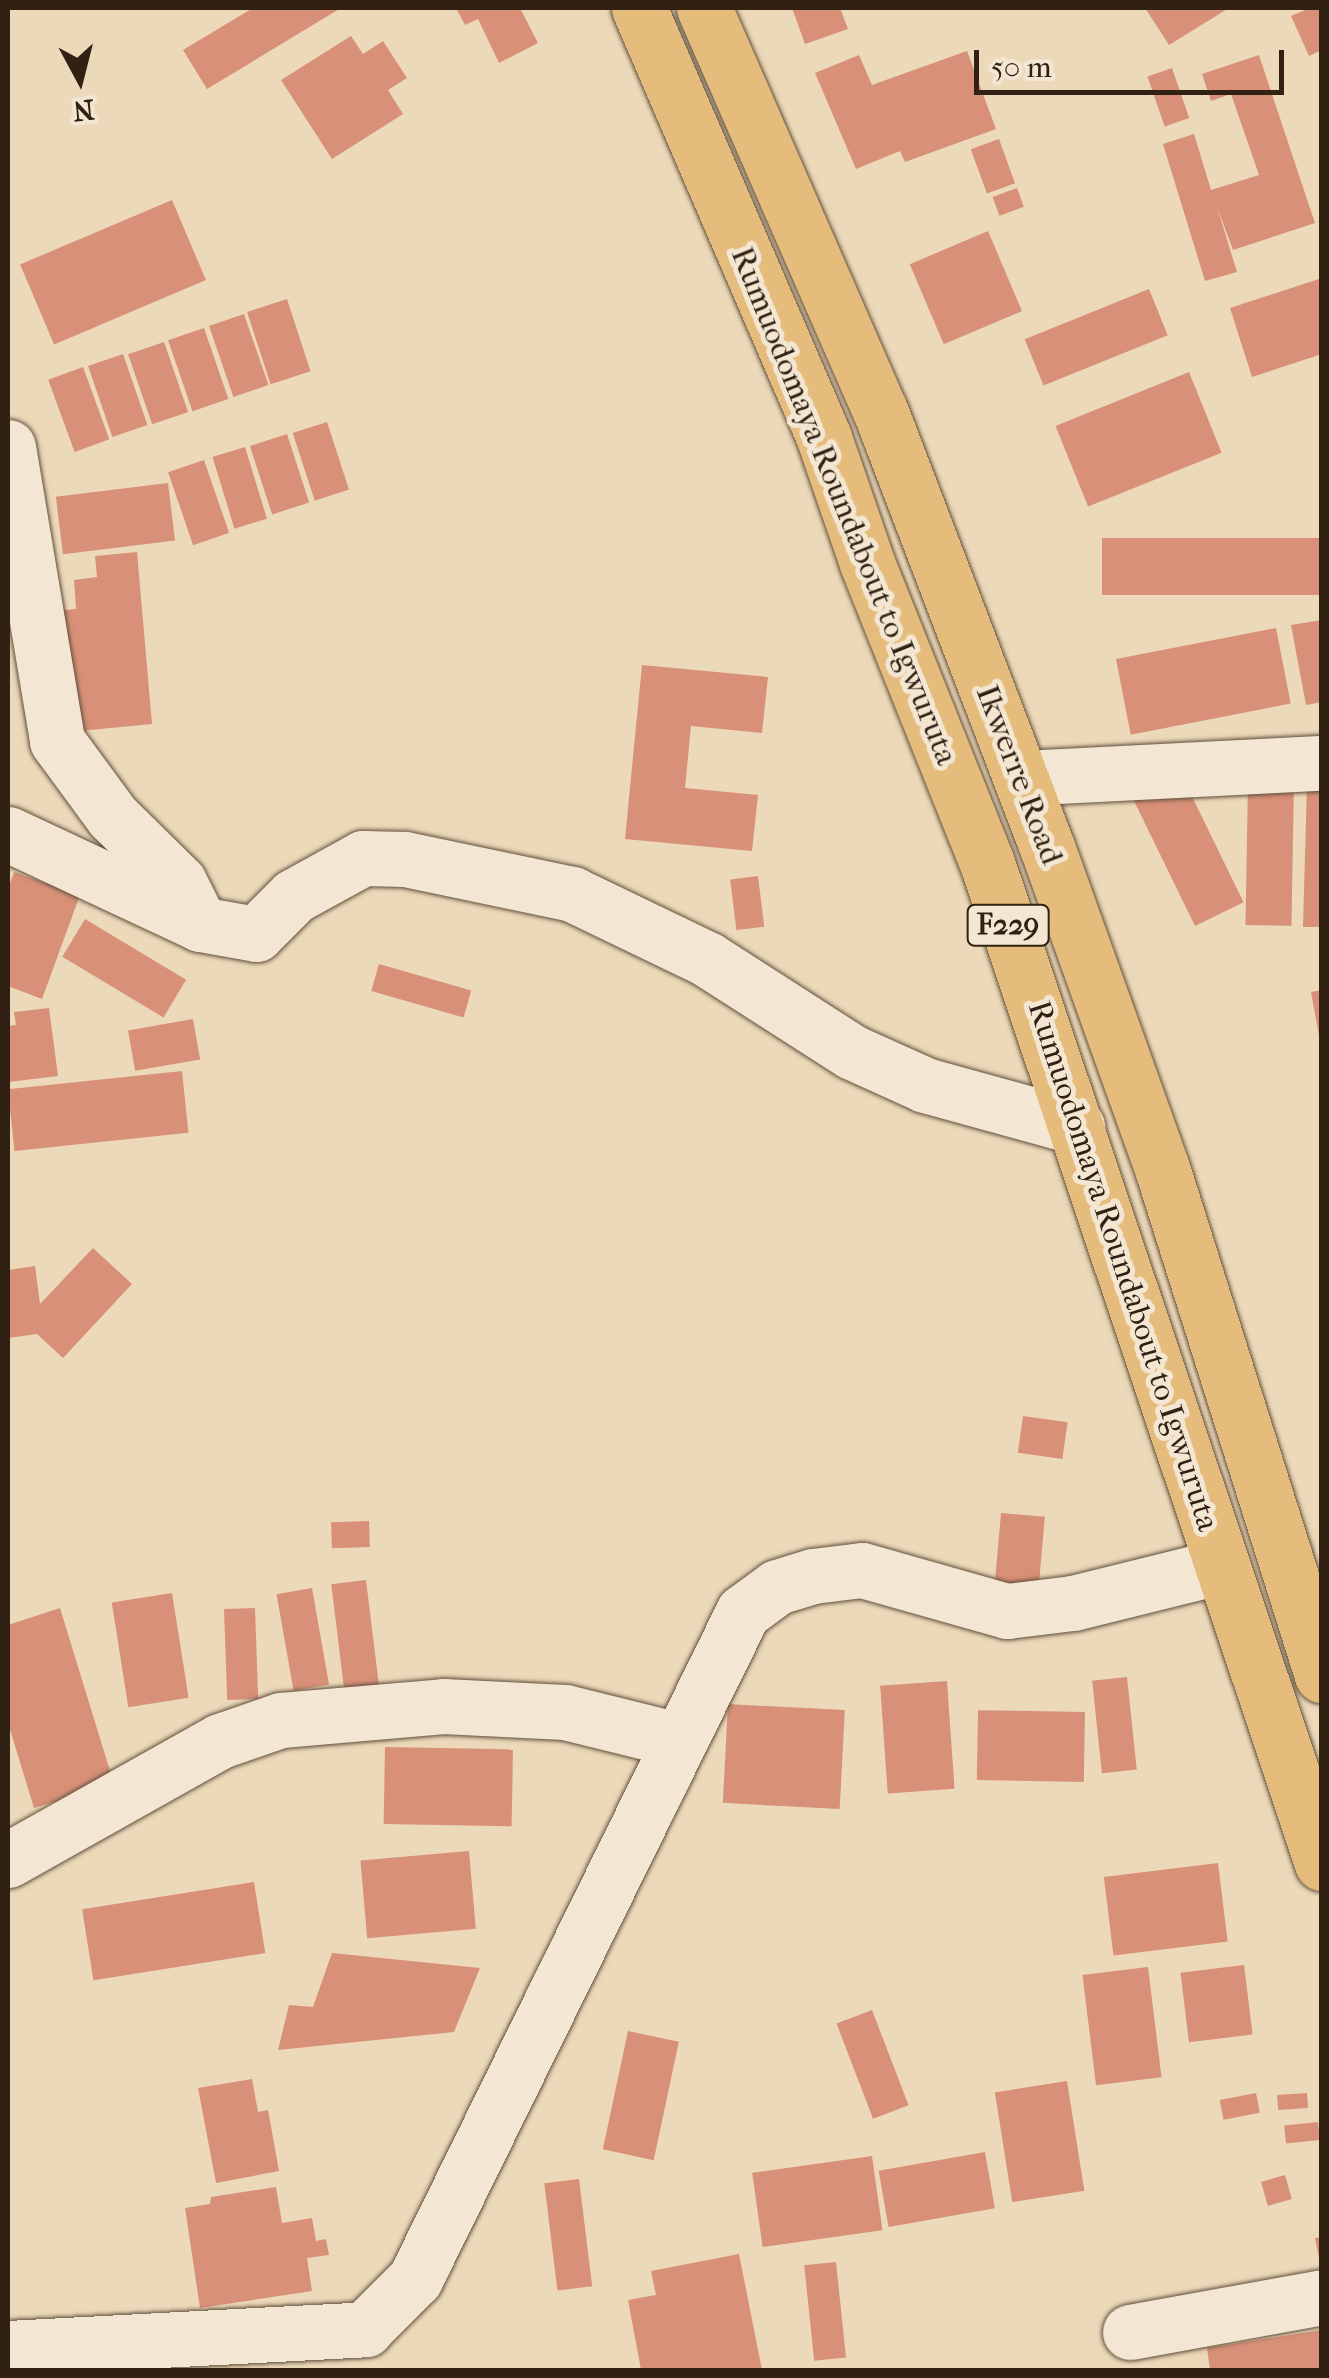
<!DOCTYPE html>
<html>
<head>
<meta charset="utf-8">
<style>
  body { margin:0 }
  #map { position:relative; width:1329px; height:2378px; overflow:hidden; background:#ecd9b9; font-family:"IM FELL French Canon",serif }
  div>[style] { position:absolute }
  .building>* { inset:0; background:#d89078; transform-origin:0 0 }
  .roads { filter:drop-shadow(0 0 2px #604f3c) drop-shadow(0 0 2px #604f3c) }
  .minor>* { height:55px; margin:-27.5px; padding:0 27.5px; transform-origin:27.5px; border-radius:27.5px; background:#f3e6d2 }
  .major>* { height:55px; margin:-27.5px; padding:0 27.5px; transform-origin:27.5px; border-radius:27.5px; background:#e6bc7c }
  span { translate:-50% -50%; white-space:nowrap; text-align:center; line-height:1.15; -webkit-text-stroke:10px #f3e6d2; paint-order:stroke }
  .shield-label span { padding:2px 8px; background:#f3e6d2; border:2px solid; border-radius:8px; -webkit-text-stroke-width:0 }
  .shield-label { font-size:30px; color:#312113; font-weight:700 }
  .street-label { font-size:32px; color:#312113 }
  .frame { position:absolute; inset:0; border:10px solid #312113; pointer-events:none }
  .north { position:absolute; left:30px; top:30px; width:100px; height:100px; -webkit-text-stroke:8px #f3e6d2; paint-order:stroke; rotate:173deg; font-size:28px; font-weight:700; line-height:40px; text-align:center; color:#312113 }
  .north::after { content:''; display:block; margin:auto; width:35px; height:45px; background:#312113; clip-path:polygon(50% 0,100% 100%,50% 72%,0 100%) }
  .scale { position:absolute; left:974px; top:50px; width:310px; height:45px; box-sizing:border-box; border:5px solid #312113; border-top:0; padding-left:12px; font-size:30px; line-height:35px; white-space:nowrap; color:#312113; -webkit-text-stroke:8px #f3e6d2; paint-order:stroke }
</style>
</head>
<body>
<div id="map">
  <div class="building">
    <div style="clip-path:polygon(253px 8px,341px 8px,207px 89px,183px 50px)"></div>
    <div style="clip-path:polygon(456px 8px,520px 8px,538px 43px,499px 63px,478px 19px,465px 25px)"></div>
    <div style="clip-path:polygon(792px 8px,840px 8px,848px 29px,805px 44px)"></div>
    <div style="clip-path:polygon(1145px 8px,1229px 8px,1169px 45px)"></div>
    <div style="clip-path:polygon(1310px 8px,1322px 8px,1322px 50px,1309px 56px,1291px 16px)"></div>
    <div style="clip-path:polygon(351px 36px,363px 54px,383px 41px,407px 78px,388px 90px,403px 114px,332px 159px,281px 80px)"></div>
    <div style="clip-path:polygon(967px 51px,996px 129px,905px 162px,900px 151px,856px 169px,815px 73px,859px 55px,872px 85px)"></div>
    <div style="clip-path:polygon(1259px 55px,1315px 223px,1233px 250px,1217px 207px,1237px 272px,1205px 281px,1163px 144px,1194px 134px,1211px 190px,1259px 175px,1231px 94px,1211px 101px,1202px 74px)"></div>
    <div style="left:1172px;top:68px;width:53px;height:26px;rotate:71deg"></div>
    <div style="left:999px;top:139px;width:47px;height:30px;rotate:70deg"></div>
    <div style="left:1017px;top:188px;width:20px;height:26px;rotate:70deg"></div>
    <div style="left:172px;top:200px;width:87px;height:165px;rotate:67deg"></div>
    <div style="left:988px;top:231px;width:87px;height:85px;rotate:67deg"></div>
    <div style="clip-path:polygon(1322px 278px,1322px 354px,1252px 377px,1230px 308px)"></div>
    <div style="left:1149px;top:289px;width:50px;height:134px;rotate:68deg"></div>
    <div style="left:287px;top:299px;width:76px;height:42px;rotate:72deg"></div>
    <div style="left:244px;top:314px;width:75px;height:37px;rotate:71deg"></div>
    <div style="left:204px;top:328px;width:75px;height:38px;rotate:71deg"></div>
    <div style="left:164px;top:342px;width:74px;height:38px;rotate:71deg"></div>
    <div style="left:123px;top:354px;width:75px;height:37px;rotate:71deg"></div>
    <div style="left:83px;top:367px;width:77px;height:37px;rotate:70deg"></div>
    <div style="left:1189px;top:372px;width:87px;height:144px;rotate:68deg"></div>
    <div style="left:327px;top:422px;width:71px;height:36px;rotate:72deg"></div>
    <div style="left:287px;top:434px;width:72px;height:39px;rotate:72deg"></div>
    <div style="left:245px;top:447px;width:75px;height:34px;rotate:73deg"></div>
    <div style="left:204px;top:460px;width:77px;height:38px;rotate:71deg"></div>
    <div style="left:168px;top:483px;width:58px;height:113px;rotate:83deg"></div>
    <div style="left:1322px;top:538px;width:57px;height:220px;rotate:90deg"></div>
    <div style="clip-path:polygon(137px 552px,152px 724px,59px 733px,48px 612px,76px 609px,74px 580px,97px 577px,95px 556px)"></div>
    <div style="clip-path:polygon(1322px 620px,1322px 702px,1306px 705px,1291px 625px)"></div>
    <div style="left:1276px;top:628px;width:77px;height:163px;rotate:79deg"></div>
    <div style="clip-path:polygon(642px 665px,768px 677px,762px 733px,691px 726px,685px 788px,758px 795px,752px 851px,625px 839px)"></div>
    <div style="left:1180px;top:772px;width:145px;height:54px;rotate:64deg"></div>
    <div style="left:1248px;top:780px;width:46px;height:145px;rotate:1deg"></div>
    <div style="clip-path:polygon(1307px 783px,1322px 783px,1322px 927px,1303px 927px)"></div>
    <div style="clip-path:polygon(14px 872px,80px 895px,42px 999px,8px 986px,8px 889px)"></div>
    <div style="left:758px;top:876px;width:51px;height:28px;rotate:83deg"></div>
    <div style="left:85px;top:919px;width:118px;height:44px;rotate:31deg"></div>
    <div style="left:379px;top:964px;width:96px;height:28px;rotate:16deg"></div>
    <div style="clip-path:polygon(1322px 990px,1322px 1041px,1320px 1041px,1311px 992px)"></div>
    <div style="clip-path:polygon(49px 1008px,58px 1076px,8px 1082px,8px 1026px,16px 1025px,14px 1012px)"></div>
    <div style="left:193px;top:1019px;width:41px;height:66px;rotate:80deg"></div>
    <div style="left:182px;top:1071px;width:62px;height:175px;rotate:84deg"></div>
    <div style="clip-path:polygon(93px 1248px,132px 1284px,63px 1358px,37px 1334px,8px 1338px,8px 1270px,35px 1266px,40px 1304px)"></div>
    <div style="left:1023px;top:1416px;width:45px;height:37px;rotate:8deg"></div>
    <div style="left:1001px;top:1513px;width:44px;height:79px;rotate:5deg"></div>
    <div style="left:369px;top:1521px;width:26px;height:38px;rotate:88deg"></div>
    <div style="left:366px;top:1580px;width:112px;height:35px;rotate:83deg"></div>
    <div style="left:312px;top:1588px;width:98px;height:36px;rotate:80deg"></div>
    <div style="left:172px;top:1593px;width:106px;height:61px;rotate:81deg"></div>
    <div style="clip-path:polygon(60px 1608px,114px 1784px,34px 1808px,8px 1723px,8px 1625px)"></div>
    <div style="left:255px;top:1608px;width:91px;height:31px;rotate:88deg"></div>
    <div style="left:1127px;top:1677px;width:93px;height:35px;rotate:84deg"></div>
    <div style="left:947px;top:1681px;width:108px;height:67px;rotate:86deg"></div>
    <div style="left:728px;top:1704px;width:117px;height:99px;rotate:3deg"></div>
    <div style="left:1085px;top:1712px;width:70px;height:107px;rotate:91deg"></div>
    <div style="left:385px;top:1747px;width:128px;height:77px;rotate:1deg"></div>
    <div style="left:469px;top:1851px;width:78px;height:109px;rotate:85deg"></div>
    <div style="left:1218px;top:1863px;width:79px;height:115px;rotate:83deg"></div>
    <div style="left:254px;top:1882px;width:72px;height:174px;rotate:81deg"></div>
    <div style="clip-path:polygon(332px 1953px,480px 1968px,454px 2032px,278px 2050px,289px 2005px,313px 2007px)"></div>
    <div style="left:1244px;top:1965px;width:70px;height:64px;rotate:83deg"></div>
    <div style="left:1148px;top:1967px;width:111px;height:66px;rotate:83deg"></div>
    <div style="left:872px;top:2010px;width:102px;height:38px;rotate:69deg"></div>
    <div style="left:628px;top:2031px;width:52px;height:121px;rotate:12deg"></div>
    <div style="clip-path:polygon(252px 2079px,258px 2112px,268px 2110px,279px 2171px,216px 2183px,198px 2088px)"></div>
    <div style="left:1067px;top:2081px;width:111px;height:73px;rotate:81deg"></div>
    <div style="left:1256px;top:2093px;width:20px;height:37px;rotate:79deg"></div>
    <div style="left:1307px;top:2093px;width:15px;height:30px;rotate:86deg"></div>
    <div style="left:1318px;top:2122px;width:18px;height:34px;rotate:84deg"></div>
    <div style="left:985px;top:2152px;width:57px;height:108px;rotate:80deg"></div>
    <div style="left:872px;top:2156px;width:75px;height:121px;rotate:82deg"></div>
    <div style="left:1285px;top:2175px;width:25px;height:25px;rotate:74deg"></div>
    <div style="left:579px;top:2179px;width:108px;height:35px;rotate:83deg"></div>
    <div style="clip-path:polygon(276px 2187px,282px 2223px,312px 2218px,316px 2241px,326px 2239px,329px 2255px,307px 2258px,312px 2291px,200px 2308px,185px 2208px,210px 2204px,211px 2197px)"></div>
    <div style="clip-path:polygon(1322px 2237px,1322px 2262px,1320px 2263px,1315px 2238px)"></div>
    <div style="clip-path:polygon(739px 2254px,762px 2370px,641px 2370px,628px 2300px,656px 2295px,651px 2271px)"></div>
    <div style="left:836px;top:2262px;width:96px;height:32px;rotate:84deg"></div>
    <div style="clip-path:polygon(1322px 2330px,1322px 2370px,1210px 2370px,1207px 2348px)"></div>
  </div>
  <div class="roads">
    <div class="minor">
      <div style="left:8px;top:447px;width:298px;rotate:80.5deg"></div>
      <div style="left:57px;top:741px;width:93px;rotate:53.7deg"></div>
      <div style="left:112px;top:816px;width:94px;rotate:44.6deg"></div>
      <div style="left:179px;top:882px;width:47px;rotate:63.4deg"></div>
      <div style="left:1021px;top:778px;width:301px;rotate:-2.9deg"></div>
      <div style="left:8px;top:834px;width:212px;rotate:25.1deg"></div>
      <div style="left:200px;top:924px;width:57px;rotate:10.1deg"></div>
      <div style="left:256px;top:934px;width:54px;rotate:-45deg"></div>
      <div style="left:294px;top:896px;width:79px;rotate:-28.8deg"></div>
      <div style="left:363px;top:858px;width:42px;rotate:1.4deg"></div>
      <div style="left:405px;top:859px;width:171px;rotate:11.8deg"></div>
      <div style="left:572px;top:894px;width:150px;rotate:25.7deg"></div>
      <div style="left:707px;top:959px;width:172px;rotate:32.7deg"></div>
      <div style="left:852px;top:1052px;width:80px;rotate:24.3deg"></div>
      <div style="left:925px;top:1085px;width:158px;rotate:15.4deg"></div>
      <div style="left:8px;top:1860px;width:243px;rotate:-29.3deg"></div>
      <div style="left:220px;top:1741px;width:65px;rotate:-19deg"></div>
      <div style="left:281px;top:1720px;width:163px;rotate:-4.9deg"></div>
      <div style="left:443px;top:1706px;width:122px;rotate:2.8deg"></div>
      <div style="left:565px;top:1712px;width:116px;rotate:13.9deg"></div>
      <div style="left:1130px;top:2332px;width:195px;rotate:-10.3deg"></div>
      <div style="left:8px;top:2348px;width:358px;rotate:-3deg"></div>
      <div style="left:365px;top:2329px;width:71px;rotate:-45deg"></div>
      <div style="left:415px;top:2279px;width:743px;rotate:-63.81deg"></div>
      <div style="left:743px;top:1612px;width:42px;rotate:-36.3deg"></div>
      <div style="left:777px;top:1587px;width:38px;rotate:-17deg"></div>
      <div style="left:813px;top:1576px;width:49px;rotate:-7deg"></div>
      <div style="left:862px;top:1570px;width:151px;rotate:15.8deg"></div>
      <div style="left:1007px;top:1611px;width:66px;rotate:-6.9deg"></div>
      <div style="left:1073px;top:1603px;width:154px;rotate:-13.9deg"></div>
    </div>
    <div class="major">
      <div style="left:639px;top:8px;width:468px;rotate:66.7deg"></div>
      <div style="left:824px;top:438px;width:132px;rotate:71deg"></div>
      <div style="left:867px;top:563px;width:323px;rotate:68.2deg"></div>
      <div style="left:987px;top:863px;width:1055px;rotate:71.48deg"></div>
      <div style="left:704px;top:8px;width:439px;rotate:66.4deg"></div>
      <div style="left:880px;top:410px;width:468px;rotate:69.1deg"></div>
      <div style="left:1047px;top:847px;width:341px;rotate:70.3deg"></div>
      <div style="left:1162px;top:1168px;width:532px;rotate:72.49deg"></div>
    </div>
  </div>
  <div class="shield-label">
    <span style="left:1008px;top:925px">F229</span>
  </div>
  <div class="street-label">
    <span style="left:844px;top:506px;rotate:68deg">Rumuodomaya Roundabout to Igwuruta</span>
    <span style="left:1019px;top:775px;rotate:69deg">Ikwerre Road</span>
    <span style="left:1123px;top:1266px;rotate:72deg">Rumuodomaya Roundabout to Igwuruta</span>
  </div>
  <div class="frame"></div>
  <div class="north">N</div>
  <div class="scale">50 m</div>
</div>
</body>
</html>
